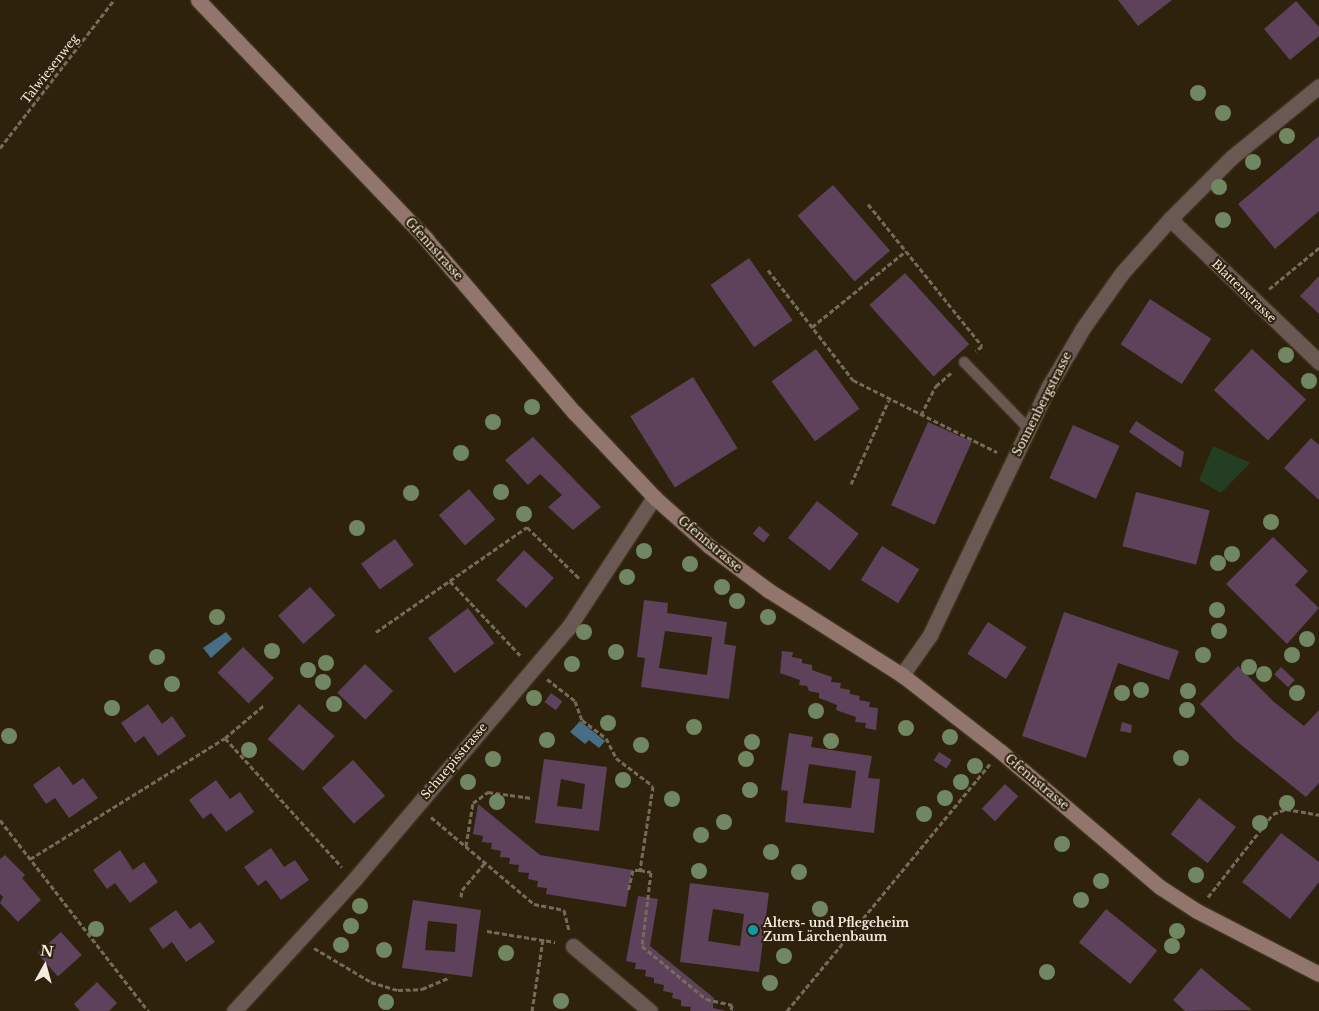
<!DOCTYPE html>
<html>
<head>
<meta charset="utf-8">
<style>
  body { margin:0 }
  #map { position:relative; width:1319px; height:1011px; overflow:hidden; background:#2e220d; font-family:"Libre Baskerville",serif }
  div>[style] { position:absolute }
  .green>* { inset:0; background:#233e23 }
  .water>* { inset:0; background:#486e85 }
  .building>* { inset:0; background:#5e415b; transform-origin:0 0 }
  .path>* { height:3px; margin-top:-1.5px; transform-origin:0; background:repeating-linear-gradient(90deg,#756b59 0 5px,transparent 0 7.5px) }
  .roads { filter:drop-shadow(0 0 1px #4a3e2a) drop-shadow(0 0 1px #4a3e2a) }
  .lane>* { height:10px; margin:-5px; padding:0 5px; transform-origin:5px; border-radius:5px; background:#6a5853 }
  .street>* { height:15px; margin:-7.5px; padding:0 7.5px; transform-origin:7.5px; border-radius:7.5px; background:#6a5853 }
  .secondary>* { height:15px; margin:-7.5px; padding:0 7.5px; transform-origin:7.5px; border-radius:7.5px; background:#92756d }
  .trees>* { width:16px; height:16px; margin:-8px; border-radius:50%; background:#718762 }
  .dots>* { width:14px; height:14px; translate:-50% -50%; box-sizing:border-box; border:2px solid #2e220d; border-radius:50% }
  span { translate:-50% -50%; white-space:nowrap; text-align:center; line-height:1.15; -webkit-text-stroke:4px #2e220d; paint-order:stroke }
  .street-label { font-size:12px; color:#f3ebde }
  .poi-label { font-size:12px; color:#f3ebde; font-weight:700 }
  .left { translate:0 -50%; text-align:left }
  .north { position:absolute; left:20px; top:941px; width:50px; height:50px; -webkit-text-stroke:4px #2e220d; paint-order:stroke; rotate:7deg; font-size:14px; font-weight:700; line-height:20px; text-align:center; color:#f3ebde }
  .north::after { content:''; display:block; margin:auto; width:18px; height:22px; background:#f3ebde; clip-path:polygon(50% 0,100% 100%,50% 72%,0 100%) }
</style>
</head>
<body>
<div id="map">
  <div class="green">
    <div style="clip-path:polygon(1213px 446px,1250px 463px,1221px 493px,1199px 480px)"></div>
  </div>
  <div class="water">
    <div style="clip-path:polygon(226px 632px,232px 639px,211px 658px,203px 648px)"></div>
    <div style="clip-path:polygon(580px 721px,605px 741px,599px 748px,589px 740px,585px 744px,570px 732px)"></div>
  </div>
  <div class="building">
    <div style="clip-path:polygon(1118px 0,1172px 0,1138px 26px)"></div>
    <div style="clip-path:polygon(1296px 1px,1319px 27px,1319px 36px,1290px 60px,1264px 29px)"></div>
    <div style="clip-path:polygon(1319px 136px,1319px 211px,1275px 249px,1238px 204px)"></div>
    <div style="left:833px;top:185px;width:87px;height:47px;rotate:49deg"></div>
    <div style="left:749px;top:258px;width:76px;height:47px;rotate:55deg"></div>
    <div style="left:905px;top:273px;width:96px;height:48px;rotate:48deg"></div>
    <div style="clip-path:polygon(1319px 276px,1319px 314px,1300px 296px)"></div>
    <div style="left:1150px;top:299px;width:73px;height:54px;rotate:33deg"></div>
    <div style="left:816px;top:349px;width:74px;height:55px;rotate:54deg"></div>
    <div style="left:1252px;top:349px;width:74px;height:56px;rotate:43deg"></div>
    <div style="left:693px;top:377px;width:84px;height:74px;rotate:58deg"></div>
    <div style="clip-path:polygon(1136px 421px,1184px 452px,1181px 468px,1129px 432px)"></div>
    <div style="left:928px;top:422px;width:48px;height:91px;rotate:24deg"></div>
    <div style="left:1073px;top:425px;width:51px;height:58px;rotate:24deg"></div>
    <div style="clip-path:polygon(533px 437px,601px 507px,573px 530px,548px 507px,562px 495px,540px 474px,528px 485px,505px 460px)"></div>
    <div style="clip-path:polygon(1311px 438px,1319px 445px,1319px 500px,1284px 468px)"></div>
    <div style="left:469px;top:489px;width:40px;height:40px;rotate:49deg"></div>
    <div style="left:1136px;top:492px;width:76px;height:56px;rotate:14deg"></div>
    <div style="left:817px;top:501px;width:53px;height:47px;rotate:38deg"></div>
    <div style="left:759px;top:526px;width:14px;height:10px;rotate:39deg"></div>
    <div style="clip-path:polygon(1273px 537px,1308px 571px,1295px 585px,1319px 608px,1287px 644px,1226px 584px)"></div>
    <div style="left:395px;top:539px;width:32px;height:42px;rotate:54deg"></div>
    <div style="left:882px;top:546px;width:44px;height:40px;rotate:32deg"></div>
    <div style="left:524px;top:550px;width:41px;height:41px;rotate:43deg"></div>
    <div style="left:310px;top:587px;width:38px;height:43px;rotate:48deg"></div>
    <div style="clip-path:polygon(evenodd,644px 600px,668px 603px,667px 613px,727px 622px,724px 644px,736px 646px,729px 699px,641px 687px,645px 658px,637px 657px,644px 600px,665px 631px,712px 637px,707px 675px,659px 668px,665px 631px)"></div>
    <div style="left:468px;top:608px;width:44px;height:50px;rotate:53deg"></div>
    <div style="clip-path:polygon(1064px 612px,1179px 651px,1169px 680px,1118px 663px,1086px 758px,1022px 736px)"></div>
    <div style="left:988px;top:622px;width:46px;height:38px;rotate:33deg"></div>
    <div style="left:243px;top:647px;width:44px;height:36px;rotate:45deg"></div>
    <div style="clip-path:polygon(782px 651px,793px 652px,792px 657px,802px 659px,802px 663px,812px 665px,812px 670px,832px 677px,831px 682px,841px 683px,840px 688px,850px 690px,850px 694px,860px 696px,859px 700px,870px 702px,869px 707px,878px 708px,876px 730px,865px 728px,866px 723px,855px 722px,856px 717px,836px 710px,837px 705px,819px 698px,819px 693px,809px 691px,807px 686px,799px 685px,800px 680px,780px 673px)"></div>
    <div style="left:365px;top:664px;width:39px;height:40px;rotate:44deg"></div>
    <div style="clip-path:polygon(1238px 666px,1274px 702px,1304px 726px,1319px 710px,1319px 783px,1306px 797px,1235px 740px,1200px 704px)"></div>
    <div style="left:1281px;top:667px;width:19px;height:10px;rotate:43deg"></div>
    <div style="left:551px;top:693px;width:14px;height:11px;rotate:36deg"></div>
    <div style="clip-path:polygon(148px 704px,162px 724px,172px 716px,186px 736px,158px 756px,144px 736px,135px 743px,121px 723px)"></div>
    <div style="left:299px;top:704px;width:48px;height:47px;rotate:42deg"></div>
    <div style="clip-path:polygon(1122px 722px,1132px 725px,1131px 733px,1120px 731px)"></div>
    <div style="clip-path:polygon(evenodd,789px 733px,813px 737px,811px 747px,872px 756px,868px 778px,880px 779px,874px 833px,785px 822px,788px 791px,781px 790px,789px 733px,809px 764px,856px 771px,851px 808px,803px 803px,809px 764px)"></div>
    <div style="left:939px;top:752px;width:15px;height:10px;rotate:32deg"></div>
    <div style="clip-path:polygon(evenodd,544px 759px,607px 767px,599px 831px,535px 823px,544px 759px,561px 779px,585px 784px,582px 809px,557px 806px,561px 779px)"></div>
    <div style="left:353px;top:760px;width:48px;height:42px;rotate:48deg"></div>
    <div style="clip-path:polygon(59px 766px,73px 785px,83px 778px,98px 798px,69px 818px,55px 798px,46px 804px,33px 785px)"></div>
    <div style="clip-path:polygon(216px 780px,230px 799px,240px 792px,254px 812px,226px 832px,211px 813px,203px 819px,189px 800px)"></div>
    <div style="left:1005px;top:784px;width:18px;height:34px;rotate:43deg"></div>
    <div style="left:1199px;top:798px;width:47px;height:46px;rotate:38deg"></div>
    <div style="clip-path:polygon(478px 804px,540px 855px,632px 870px,626px 907px,546px 894px,547px 888px,537px 887px,538px 881px,528px 879px,529px 873px,518px 872px,519px 865px,509px 864px,510px 858px,500px 857px,501px 851px,491px 849px,492px 843px,482px 842px,483px 836px,473px 834px)"></div>
    <div style="clip-path:polygon(1281px 833px,1319px 862px,1319px 882px,1290px 919px,1242px 882px)"></div>
    <div style="clip-path:polygon(271px 848px,284px 867px,295px 860px,309px 880px,281px 900px,266px 880px,258px 886px,244px 867px)"></div>
    <div style="clip-path:polygon(120px 850px,133px 870px,144px 862px,158px 882px,130px 903px,115px 883px,107px 889px,93px 870px)"></div>
    <div style="clip-path:polygon(5px 855px,25px 875px,22px 878px,41px 900px,18px 922px,0 903px,3px 897px,0 894px,0 859px)"></div>
    <div style="clip-path:polygon(evenodd,690px 883px,769px 893px,759px 972px,680px 962px,690px 883px,713px 909px,744px 914px,740px 946px,708px 941px,713px 909px)"></div>
    <div style="clip-path:polygon(638px 896px,658px 899px,650px 946px,714px 998px,713px 1008px,726px 1011px,690px 1011px,691px 1007px,681px 1006px,681px 1000px,672px 998px,673px 993px,663px 991px,664px 985px,654px 983px,654px 978px,645px 976px,646px 970px,635px 969px,636px 963px,626px 961px)"></div>
    <div style="clip-path:polygon(evenodd,413px 900px,481px 910px,472px 977px,402px 968px,413px 900px,428px 921px,457px 924px,455px 952px,425px 950px,428px 921px)"></div>
    <div style="left:1106px;top:909px;width:66px;height:43px;rotate:39deg"></div>
    <div style="clip-path:polygon(176px 910px,190px 929px,200px 922px,215px 942px,186px 962px,172px 942px,163px 949px,149px 929px)"></div>
    <div style="left:61px;top:932px;width:31px;height:32px;rotate:48deg"></div>
    <div style="clip-path:polygon(1201px 968px,1226px 989px,1252px 1010px,1185px 1011px,1173px 1000px)"></div>
    <div style="clip-path:polygon(97px 982px,117px 1003px,109px 1011px,80px 1011px,74px 1004px)"></div>
  </div>
  <div class="path">
    <div style="left:0;top:148px;width:187px;rotate:-52.4deg"></div>
    <div style="left:868px;top:204px;width:182px;rotate:51.2deg"></div>
    <div style="left:982px;top:346px;width:8px;rotate:140deg"></div>
    <div style="left:768px;top:270px;width:139px;rotate:52.3deg"></div>
    <div style="left:853px;top:380px;width:161px;rotate:26.6deg"></div>
    <div style="left:1269px;top:289px;width:65px;rotate:-39.4deg"></div>
    <div style="left:812px;top:327px;width:121px;rotate:-39deg"></div>
    <div style="left:921px;top:415px;width:33px;rotate:-63deg"></div>
    <div style="left:936px;top:386px;width:21px;rotate:-41deg"></div>
    <div style="left:851px;top:484px;width:92px;rotate:-65.7deg"></div>
    <div style="left:450px;top:581px;width:102px;rotate:46.6deg"></div>
    <div style="left:376px;top:632px;width:184px;rotate:-34.8deg"></div>
    <div style="left:527px;top:527px;width:74px;rotate:44.5deg"></div>
    <div style="left:547px;top:679px;width:36px;rotate:38deg"></div>
    <div style="left:575px;top:701px;width:20px;rotate:70deg"></div>
    <div style="left:582px;top:720px;width:30px;rotate:37deg"></div>
    <div style="left:606px;top:738px;width:22px;rotate:63deg"></div>
    <div style="left:616px;top:758px;width:46px;rotate:37.1deg"></div>
    <div style="left:653px;top:786px;width:85px;rotate:98.8deg"></div>
    <div style="left:640px;top:870px;width:7px;rotate:180deg"></div>
    <div style="left:633px;top:870px;width:22px;rotate:103deg"></div>
    <div style="left:225px;top:738px;width:174px;rotate:47.8deg"></div>
    <div style="left:431px;top:817px;width:135px;rotate:40.2deg"></div>
    <div style="left:534px;top:904px;width:31px;rotate:11deg"></div>
    <div style="left:564px;top:910px;width:21px;rotate:76deg"></div>
    <div style="left:0;top:820px;width:242px;rotate:52.2deg"></div>
    <div style="left:466px;top:846px;width:44px;rotate:-80.8deg"></div>
    <div style="left:473px;top:803px;width:19px;rotate:-36deg"></div>
    <div style="left:488px;top:792px;width:44px;rotate:7.8deg"></div>
    <div style="left:30px;top:859px;width:229px;rotate:-31.8deg"></div>
    <div style="left:225px;top:738px;width:51px;rotate:-40.2deg"></div>
    <div style="left:640px;top:870px;width:11px;rotate:10deg"></div>
    <div style="left:651px;top:872px;width:75px;rotate:96.9deg"></div>
    <div style="left:642px;top:946px;width:83px;rotate:39.6deg"></div>
    <div style="left:706px;top:999px;width:27px;rotate:13deg"></div>
    <div style="left:732px;top:1005px;width:6px;rotate:99deg"></div>
    <div style="left:461px;top:897px;width:7px;rotate:-82deg"></div>
    <div style="left:462px;top:890px;width:35px;rotate:-50deg"></div>
    <div style="left:1208px;top:897px;width:105px;rotate:-51.9deg"></div>
    <div style="left:1273px;top:814px;width:14px;rotate:-21deg"></div>
    <div style="left:1286px;top:809px;width:34px;rotate:10deg"></div>
    <div style="left:487px;top:931px;width:69px;rotate:9.2deg"></div>
    <div style="left:314px;top:948px;width:66px;rotate:30.8deg"></div>
    <div style="left:371px;top:982px;width:28px;rotate:17deg"></div>
    <div style="left:398px;top:990px;width:24px;rotate:-2deg"></div>
    <div style="left:422px;top:989px;width:30px;rotate:-23deg"></div>
    <div style="left:532px;top:1011px;width:73px;rotate:-81.3deg"></div>
    <div style="left:787px;top:1011px;width:320px;rotate:-50.6deg"></div>
  </div>
  <div class="roads">
    <div class="lane">
      <div style="left:964px;top:362px;width:92px;rotate:45.9deg"></div>
    </div>
    <div class="street">
      <div style="left:1170px;top:219px;width:207px;rotate:43.8deg"></div>
      <div style="left:902px;top:675px;width:49px;rotate:-55deg"></div>
      <div style="left:930px;top:635px;width:276px;rotate:-64.5deg"></div>
      <div style="left:1049px;top:386px;width:67px;rotate:-59.6deg"></div>
      <div style="left:1083px;top:328px;width:67px;rotate:-54.7deg"></div>
      <div style="left:1122px;top:273px;width:72px;rotate:-48.4deg"></div>
      <div style="left:1170px;top:219px;width:88px;rotate:-45deg"></div>
      <div style="left:1232px;top:157px;width:112px;rotate:-39.2deg"></div>
      <div style="left:573px;top:946px;width:101px;rotate:40.2deg"></div>
      <div style="left:234px;top:1011px;width:178px;rotate:-47.5deg"></div>
      <div style="left:354px;top:880px;width:331px;rotate:-49.7deg"></div>
      <div style="left:568px;top:628px;width:157px;rotate:-56.7deg"></div>
    </div>
    <div class="secondary">
      <div style="left:198px;top:0;width:330px;rotate:46.3deg"></div>
      <div style="left:426px;top:239px;width:228px;rotate:49.5deg"></div>
      <div style="left:574px;top:412px;width:117px;rotate:46.7deg"></div>
      <div style="left:654px;top:497px;width:74px;rotate:41.7deg"></div>
      <div style="left:709px;top:546px;width:74px;rotate:36.7deg"></div>
      <div style="left:768px;top:590px;width:159px;rotate:32.4deg"></div>
      <div style="left:902px;top:675px;width:124px;rotate:37.8deg"></div>
      <div style="left:1000px;top:751px;width:210px;rotate:40.4deg"></div>
      <div style="left:1160px;top:887px;width:44px;rotate:33deg"></div>
      <div style="left:1197px;top:911px;width:137px;rotate:27.3deg"></div>
    </div>
  </div>
  <div class="trees">
    <div style="left:1198px;top:93px"></div>
    <div style="left:1223px;top:113px"></div>
    <div style="left:1287px;top:136px"></div>
    <div style="left:1253px;top:162px"></div>
    <div style="left:1219px;top:187px"></div>
    <div style="left:1223px;top:220px"></div>
    <div style="left:1286px;top:355px"></div>
    <div style="left:1309px;top:381px"></div>
    <div style="left:532px;top:407px"></div>
    <div style="left:493px;top:422px"></div>
    <div style="left:461px;top:453px"></div>
    <div style="left:501px;top:492px"></div>
    <div style="left:411px;top:493px"></div>
    <div style="left:524px;top:514px"></div>
    <div style="left:1271px;top:522px"></div>
    <div style="left:357px;top:528px"></div>
    <div style="left:644px;top:551px"></div>
    <div style="left:1232px;top:554px"></div>
    <div style="left:1218px;top:563px"></div>
    <div style="left:690px;top:564px"></div>
    <div style="left:627px;top:577px"></div>
    <div style="left:722px;top:587px"></div>
    <div style="left:737px;top:601px"></div>
    <div style="left:1217px;top:610px"></div>
    <div style="left:217px;top:617px"></div>
    <div style="left:768px;top:617px"></div>
    <div style="left:1219px;top:631px"></div>
    <div style="left:584px;top:632px"></div>
    <div style="left:1307px;top:639px"></div>
    <div style="left:272px;top:651px"></div>
    <div style="left:616px;top:652px"></div>
    <div style="left:1203px;top:655px"></div>
    <div style="left:1292px;top:655px"></div>
    <div style="left:157px;top:657px"></div>
    <div style="left:326px;top:663px"></div>
    <div style="left:572px;top:664px"></div>
    <div style="left:1249px;top:667px"></div>
    <div style="left:308px;top:670px"></div>
    <div style="left:1264px;top:674px"></div>
    <div style="left:323px;top:682px"></div>
    <div style="left:172px;top:684px"></div>
    <div style="left:1141px;top:690px"></div>
    <div style="left:1188px;top:691px"></div>
    <div style="left:1122px;top:693px"></div>
    <div style="left:1297px;top:693px"></div>
    <div style="left:534px;top:698px"></div>
    <div style="left:334px;top:704px"></div>
    <div style="left:112px;top:708px"></div>
    <div style="left:1187px;top:710px"></div>
    <div style="left:816px;top:711px"></div>
    <div style="left:608px;top:723px"></div>
    <div style="left:694px;top:727px"></div>
    <div style="left:906px;top:728px"></div>
    <div style="left:9px;top:736px"></div>
    <div style="left:950px;top:737px"></div>
    <div style="left:547px;top:740px"></div>
    <div style="left:831px;top:741px"></div>
    <div style="left:752px;top:742px"></div>
    <div style="left:641px;top:745px"></div>
    <div style="left:249px;top:750px"></div>
    <div style="left:1181px;top:758px"></div>
    <div style="left:493px;top:759px"></div>
    <div style="left:746px;top:759px"></div>
    <div style="left:975px;top:766px"></div>
    <div style="left:623px;top:780px"></div>
    <div style="left:468px;top:782px"></div>
    <div style="left:961px;top:782px"></div>
    <div style="left:750px;top:790px"></div>
    <div style="left:945px;top:798px"></div>
    <div style="left:672px;top:799px"></div>
    <div style="left:497px;top:802px"></div>
    <div style="left:1287px;top:803px"></div>
    <div style="left:924px;top:814px"></div>
    <div style="left:724px;top:822px"></div>
    <div style="left:1260px;top:823px"></div>
    <div style="left:701px;top:835px"></div>
    <div style="left:1062px;top:844px"></div>
    <div style="left:771px;top:852px"></div>
    <div style="left:699px;top:871px"></div>
    <div style="left:799px;top:872px"></div>
    <div style="left:1196px;top:875px"></div>
    <div style="left:1101px;top:881px"></div>
    <div style="left:1081px;top:900px"></div>
    <div style="left:360px;top:906px"></div>
    <div style="left:820px;top:909px"></div>
    <div style="left:351px;top:926px"></div>
    <div style="left:96px;top:929px"></div>
    <div style="left:1177px;top:931px"></div>
    <div style="left:341px;top:945px"></div>
    <div style="left:1172px;top:946px"></div>
    <div style="left:384px;top:950px"></div>
    <div style="left:506px;top:953px"></div>
    <div style="left:784px;top:956px"></div>
    <div style="left:1047px;top:972px"></div>
    <div style="left:770px;top:983px"></div>
    <div style="left:561px;top:1001px"></div>
    <div style="left:386px;top:1002px"></div>
  </div>
  <div class="dots">
    <div style="left:753px;top:930px;background:#0f9aa8"></div>
  </div>
  <div class="street-label">
    <span style="left:50px;top:69px;rotate:-52deg">Talwiesenweg</span>
    <span style="left:434px;top:249px;rotate:48deg">Gfennstrasse</span>
    <span style="left:1244px;top:291px;rotate:44deg">Blattenstrasse</span>
    <span style="left:1042px;top:404px;rotate:-63deg">Sonnenbergstrasse</span>
    <span style="left:710px;top:544px;rotate:40deg">Gfennstrasse</span>
    <span style="left:454px;top:761px;rotate:-50deg">Schuepisstrasse</span>
    <span style="left:1037px;top:782px;rotate:40deg">Gfennstrasse</span>
  </div>
  <div class="poi-label">
    <span class="left" style="left:763px;top:930px">Alters- und Pflegeheim<br>Zum Lärchenbaum</span>
  </div>
  <div class="north">N</div>
</div>
</body>
</html>
